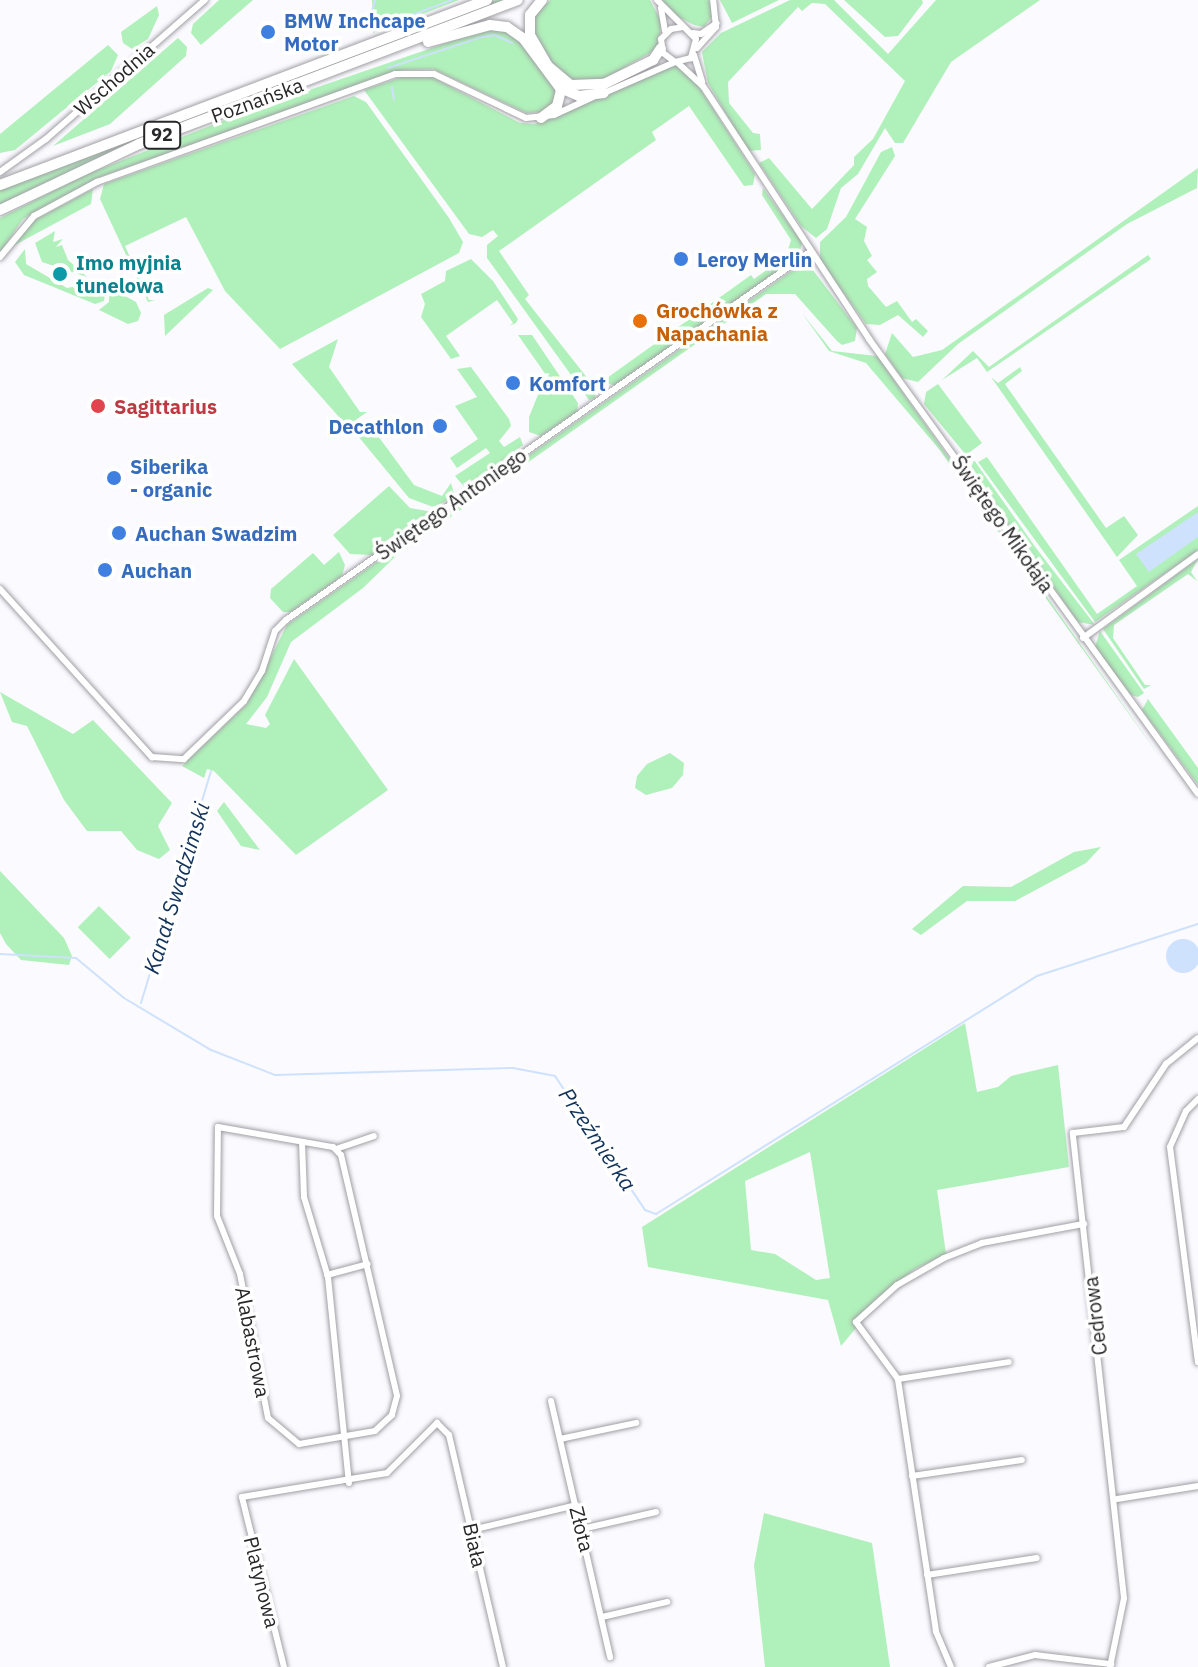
<!DOCTYPE html>
<html>
<head>
<meta charset="utf-8">
<style>
  body { margin:0 }
  #map { position:relative; width:1198px; height:1667px; overflow:hidden; background:#fbfaff; font-family:"IBM Plex Sans",sans-serif }
  div>[style] { position:absolute }
  .green>* { inset:0; background:#b0f0ba; transform-origin:0 0 }
  .water>* { inset:0; background:#cee2fd }
  .round { border-radius:50% }
  .stream>* { height:2px; margin:-1px; padding:0 1px; transform-origin:1px; border-radius:1px; background:#cee2fd }
  .roads { filter:drop-shadow(0 0 2px #a09fa4) drop-shadow(0 0 2px #a09fa4) }
  .minor>* { height:6px; margin:-3px; padding:0 3px; transform-origin:3px; border-radius:3px; background:#fff }
  .primary>* { height:10px; margin:-5px; padding:0 5px; transform-origin:5px; border-radius:5px; background:#fff }
  .dots>* { width:22px; height:22px; translate:-50% -50%; box-sizing:border-box; border:4px solid #fff; border-radius:50% }
  span { translate:-50% -50%; white-space:nowrap; text-align:center; line-height:1.15; -webkit-text-stroke:7px #fff; paint-order:stroke }
  .shield-label span { padding:2px 6px; background:#fff; border:2px solid; border-radius:6px; -webkit-text-stroke-width:0 }
  .shield-label { font-size:18px; color:#272628; font-weight:700 }
  .shop-label { font-size:20px; color:#366cbe; font-weight:700 }
  .left { translate:0 -50%; text-align:left }
  .right { translate:-100% -50%; text-align:right }
  .street-label { font-size:20px; color:#272628 }
  .culture-label { font-size:20px; color:#0d838f; font-weight:700 }
  .food-label { font-size:20px; color:#c56008; font-weight:700 }
  .health-label { font-size:20px; color:#be3a42; font-weight:700 }
  .water-label { font-size:22px; color:#10325a; font-style:italic }
</style>
</head>
<body>
<div id="map">
  <div class="green">
    <div style="clip-path:polygon(219px 0,253px 0,201px 45px,191px 33px,193px 24px)"></div>
    <div style="clip-path:polygon(372px 0,459px 0,373px 33px)"></div>
    <div style="clip-path:polygon(496px 0,509px 0,120px 147px,0 205px,0 189px)"></div>
    <div style="clip-path:polygon(550px 0,650px 0,662px 23px,657px 49px,599px 82px,580px 84px,557px 72px,534px 36px,534px 16px)"></div>
    <div style="clip-path:polygon(662px 0,709px 0,714px 14px,704px 27px,694px 25px,671px 13px)"></div>
    <div style="clip-path:polygon(720px 0,779px 0,732px 23px)"></div>
    <div style="clip-path:polygon(790px 0,834px 0,888px 54px,936px 0,1040px 0,951px 62px,903px 143px,895px 143px,885px 128px,858px 174px,841px 188px,827px 229px,816px 238px,801px 226px,759px 163px,769px 158px,812px 209px,854px 165px,854px 157px,873px 139px,905px 81px,825px 4px,812px 3px,802px 11px,798px 7px,728px 82px,729px 103px,753px 133px,760px 134px,761px 150px,748px 151px,708px 83px,702px 52px,721px 33px)"></div>
    <div style="clip-path:polygon(844px 0,922px 0,923px 3px,898px 36px,885px 37px)"></div>
    <div style="clip-path:polygon(157px 6px,159px 15px,148px 39px,132px 49px,123px 43px,121px 32px)"></div>
    <div style="clip-path:polygon(487px 29px,504px 29px,522px 42px,558px 93px,556px 103px,542px 112px,526px 113px,433px 69px,402px 70px,97px 178px,23px 219px,0 253px,0 218px,85px 175px,248px 111px)"></div>
    <div style="clip-path:polygon(178px 38px,187px 47px,186px 56px,110px 124px,53px 146px)"></div>
    <div style="clip-path:polygon(108px 45px,118px 55px,111px 71px,15px 150px,0 153px,0 134px)"></div>
    <div style="clip-path:polygon(679px 66px,692px 76px,755px 174px,753px 185px,744px 186px,689px 106px,652px 132px,656px 140px,499px 251px,529px 295px,525px 299px,596px 389px,595px 398px,589px 400px,487px 258px,487px 245px,498px 236px,493px 230px,482px 237px,469px 234px,364px 90px,405px 76px,430px 76px,520px 123px,535px 124px,664px 67px)"></div>
    <div style="clip-path:polygon(354px 96px,366px 102px,449px 218px,463px 242px,459px 253px,280px 349px,225px 291px,186px 217px,125px 246px,149px 300px,155px 300px,148px 302px,100px 199px,104px 184px)"></div>
    <div style="clip-path:polygon(892px 147px,895px 156px,855px 219px,867px 227px,864px 241px,872px 256px,867px 260px,877px 272px,867px 279px,868px 286px,886px 307px,897px 301px,912px 322px,916px 319px,928px 331px,923px 337px,898px 315px,880px 325px,866px 324px,820px 261px,820px 242px,846px 217px,881px 152px)"></div>
    <div style="clip-path:polygon(1198px 168px,1197px 188px,1127px 224px,958px 344px,918px 382px,902px 378px,885px 354px,892px 333px,913px 357px,942px 350px)"></div>
    <div style="clip-path:polygon(763px 188px,802px 242px,799px 256px,615px 385px,600px 383px,751px 275px,754px 279px,786px 256px,791px 240px,762px 195px)"></div>
    <div style="clip-path:polygon(93px 189px,91px 204px,13px 246px,35px 220px)"></div>
    <div style="clip-path:polygon(55px 231px,53px 242px,63px 239px,56px 247px,62px 245px,68px 260px,87px 277px,42px 262px,35px 243px)"></div>
    <div style="clip-path:polygon(25px 249px,26px 264px,67px 288px,93px 283px,105px 293px,104px 301px,95px 304px,24px 275px,15px 262px)"></div>
    <div style="clip-path:polygon(1148px 255px,1151px 259px,987px 372px,977px 358px,942px 380px,973px 351px,989px 367px)"></div>
    <div style="clip-path:polygon(471px 259px,493px 281px,518px 319px,516px 323px,509px 326px,513px 323px,497px 300px,446px 336px,460px 356px,451px 359px,421px 317px,425px 304px,421px 294px,445px 281px,446px 271px)"></div>
    <div style="clip-path:polygon(806px 261px,857px 328px,855px 341px,842px 345px,837px 341px,795px 294px,766px 294px,397px 555px,363px 588px,291px 642px,267px 697px,246px 724px,266px 728px,270px 724px,265px 715px,294px 659px,388px 790px,296px 855px,214px 771px,207px 769px,204px 778px,182px 766px,247px 704px,287px 625px)"></div>
    <div style="clip-path:polygon(109px 287px,136px 302px,141px 313px,138px 321px,128px 324px,99px 310px,109px 302px)"></div>
    <div style="clip-path:polygon(208px 288px,213px 290px,165px 336px,164px 315px)"></div>
    <div style="clip-path:polygon(802px 313px,832px 351px,877px 356px,1167px 767px,939px 449px,866px 363px,829px 351px)"></div>
    <div style="clip-path:polygon(518px 335px,532px 335px,578px 403px,577px 412px,541px 436px,529px 432px,529px 417px,546px 375px)"></div>
    <div style="clip-path:polygon(338px 339px,329px 367px,360px 412px,367px 412px,347px 426px,292px 364px)"></div>
    <div style="clip-path:polygon(471px 367px,509px 419px,511px 426px,499px 441px,504px 447px,520px 437px,523px 445px,465px 488px,455px 476px,490px 453px,486px 448px,457px 468px,450px 458px,478px 439px,455px 406px,477px 397px,457px 369px)"></div>
    <div style="clip-path:polygon(1020px 367px,1022px 371px,1005px 384px,1106px 528px,1124px 516px,1138px 535px,1117px 557px,991px 377px,998px 383px)"></div>
    <div style="clip-path:polygon(938px 384px,982px 443px,966px 455px,924px 404px,926px 392px)"></div>
    <div style="clip-path:polygon(370px 425px,414px 485px,442px 496px,451px 483px,455px 497px,433px 507px,409px 498px,358px 436px)"></div>
    <div style="clip-path:polygon(987px 457px,1097px 614px,1137px 586px,1119px 560px,1198px 506px,1198px 550px,1095px 622px,978px 462px)"></div>
    <div style="clip-path:polygon(974px 460px,1036px 548px,1095px 625px,1078px 622px,970px 470px)"></div>
    <div style="clip-path:polygon(389px 486px,410px 508px,433px 512px,372px 555px,350px 554px,333px 535px)"></div>
    <div style="clip-path:polygon(339px 552px,345px 565px,342px 576px,291px 612px,283px 612px,270px 598px,271px 589px,313px 553px,324px 565px)"></div>
    <div style="clip-path:polygon(1198px 559px,1191px 572px,1197px 581px,1188px 574px,1114px 625px,1113px 638px,1145px 685px,1151px 685px,1144px 689px,1103px 629px)"></div>
    <div style="clip-path:polygon(1100px 631px,1144px 693px,1138px 697px,1131px 695px,1095px 647px)"></div>
    <div style="clip-path:polygon(0 692px,73px 734px,93px 720px,172px 803px,158px 826px,170px 850px,159px 859px,137px 850px,121px 831px,87px 831px,64px 800px,27px 726px,12px 722px)"></div>
    <div style="clip-path:polygon(1148px 699px,1198px 768px,1198px 785px,1142px 710px)"></div>
    <div style="clip-path:polygon(670px 753px,684px 763px,683px 775px,672px 788px,646px 795px,635px 788px,637px 776px,647px 764px)"></div>
    <div style="clip-path:polygon(224px 802px,260px 850px,241px 846px,217px 811px)"></div>
    <div style="clip-path:polygon(1101px 847px,1086px 863px,1015px 901px,967px 901px,921px 935px,912px 929px,963px 886px,1011px 887px,1074px 852px)"></div>
    <div style="clip-path:polygon(0 871px,64px 938px,72px 956px,69px 965px,21px 960px,6px 944px,0 933px)"></div>
    <div style="left:99px;top:906px;width:45px;height:30px;rotate:45deg"></div>
    <div style="clip-path:polygon(evenodd,965px 1023px,977px 1092px,998px 1087px,1011px 1076px,1058px 1065px,1069px 1167px,937px 1190px,946px 1254px,915px 1269px,875px 1300px,854px 1322px,856px 1328px,841px 1346px,828px 1300px,648px 1267px,642px 1227px,965px 1023px,810px 1152px,830px 1278px,816px 1280px,775px 1254px,751px 1250px,745px 1181px,810px 1152px)"></div>
    <div style="clip-path:polygon(764px 1513px,872px 1543px,890px 1667px,765px 1667px,754px 1565px)"></div>
  </div>
  <div class="water">
    <div style="clip-path:polygon(1198px 512px,1198px 537px,1149px 572px,1136px 554px)"></div>
    <div class="round" style="left:1166px;top:939px;width:34px;height:34px"></div>
  </div>
  <div class="stream">
    <div style="left:375px;top:0;width:15px;rotate:106deg"></div>
    <div style="left:371px;top:14px;width:16px;rotate:76deg"></div>
    <div style="left:375px;top:29px;width:82px;rotate:-20.6deg"></div>
    <div style="left:388px;top:68px;width:99px;rotate:-18.3deg"></div>
    <div style="left:482px;top:37px;width:13px;rotate:-9deg"></div>
    <div style="left:495px;top:35px;width:19px;rotate:25deg"></div>
    <div style="left:392px;top:87px;width:13px;rotate:81deg"></div>
    <div style="left:0;top:954px;width:76px;rotate:3deg"></div>
    <div style="left:76px;top:958px;width:62px;rotate:39.8deg"></div>
    <div style="left:124px;top:998px;width:101px;rotate:30.9deg"></div>
    <div style="left:211px;top:1050px;width:69px;rotate:21.3deg"></div>
    <div style="left:275px;top:1075px;width:238px;rotate:-1.7deg"></div>
    <div style="left:513px;top:1068px;width:43px;rotate:10.8deg"></div>
    <div style="left:555px;top:1076px;width:161px;rotate:56.1deg"></div>
    <div style="left:645px;top:1210px;width:12px;rotate:20deg"></div>
    <div style="left:656px;top:1214px;width:449px;rotate:-32deg"></div>
    <div style="left:1037px;top:976px;width:169px;rotate:-17.9deg"></div>
    <div style="left:141px;top:1003px;width:242px;rotate:-73.2deg"></div>
  </div>
  <div class="roads">
    <div class="minor">
      <div style="left:657px;top:0;width:55px;rotate:45deg"></div>
      <div style="left:696px;top:39px;width:20px;rotate:105deg"></div>
      <div style="left:691px;top:58px;width:16px;rotate:166deg"></div>
      <div style="left:675px;top:62px;width:15px;rotate:-143deg"></div>
      <div style="left:663px;top:53px;width:14px;rotate:-98deg"></div>
      <div style="left:661px;top:39px;width:14px;rotate:-45deg"></div>
      <div style="left:671px;top:29px;width:12px;rotate:-9deg"></div>
      <div style="left:661px;top:8px;width:23px;rotate:80deg"></div>
      <div style="left:693px;top:33px;width:8px;rotate:7deg"></div>
      <div style="left:701px;top:34px;width:19px;rotate:-35deg"></div>
      <div style="left:697px;top:48px;width:28px;rotate:-48deg"></div>
      <div style="left:716px;top:27px;width:27px;rotate:-96deg"></div>
      <div style="left:694px;top:55px;width:28px;rotate:73deg"></div>
      <div style="left:678px;top:63px;width:34px;rotate:43deg"></div>
      <div style="left:703px;top:86px;width:303px;rotate:56.7deg"></div>
      <div style="left:869px;top:339px;width:561px;rotate:54.13deg"></div>
      <div style="left:604px;top:93px;width:77px;rotate:-23.6deg"></div>
      <div style="left:0;top:172px;width:57px;rotate:-35.7deg"></div>
      <div style="left:46px;top:139px;width:211px;rotate:-41.2deg"></div>
      <div style="left:0;top:257px;width:53px;rotate:-50.3deg"></div>
      <div style="left:34px;top:216px;width:72px;rotate:-28.4deg"></div>
      <div style="left:97px;top:182px;width:317px;rotate:-19.9deg"></div>
      <div style="left:395px;top:74px;width:39px"></div>
      <div style="left:434px;top:74px;width:102px;rotate:25.6deg"></div>
      <div style="left:526px;top:118px;width:28px;rotate:-6deg"></div>
      <div style="left:554px;top:115px;width:43px;rotate:-24.8deg"></div>
      <div style="left:0;top:589px;width:227px;rotate:47.9deg"></div>
      <div style="left:152px;top:757px;width:32px;rotate:4deg"></div>
      <div style="left:184px;top:759px;width:83px;rotate:-44deg"></div>
      <div style="left:244px;top:701px;width:35px;rotate:-59deg"></div>
      <div style="left:262px;top:671px;width:42px;rotate:-72deg"></div>
      <div style="left:275px;top:631px;width:16px;rotate:-45deg"></div>
      <div style="left:286px;top:620px;width:640px;rotate:-35.08deg"></div>
      <div style="left:1083px;top:638px;width:142px;rotate:-36.1deg"></div>
      <div style="left:1198px;top:1099px;width:17px;rotate:135deg"></div>
      <div style="left:1186px;top:1111px;width:39px;rotate:114deg"></div>
      <div style="left:1170px;top:1147px;width:217px;rotate:82.6deg"></div>
      <div style="left:218px;top:1127px;width:117px;rotate:9.9deg"></div>
      <div style="left:333px;top:1147px;width:11px;rotate:45deg"></div>
      <div style="left:341px;top:1155px;width:247px;rotate:76.9deg"></div>
      <div style="left:397px;top:1396px;width:20px;rotate:105deg"></div>
      <div style="left:392px;top:1415px;width:23px;rotate:137deg"></div>
      <div style="left:375px;top:1431px;width:77px;rotate:170.3deg"></div>
      <div style="left:299px;top:1444px;width:40px;rotate:-140deg"></div>
      <div style="left:268px;top:1418px;width:147px;rotate:-101deg"></div>
      <div style="left:240px;top:1274px;width:62px;rotate:-111.6deg"></div>
      <div style="left:217px;top:1216px;width:89px;rotate:-89.4deg"></div>
      <div style="left:302px;top:1142px;width:55px;rotate:87.9deg"></div>
      <div style="left:304px;top:1197px;width:84px;rotate:73.3deg"></div>
      <div style="left:328px;top:1277px;width:207px;rotate:84.2deg"></div>
      <div style="left:336px;top:1149px;width:40px;rotate:-18.9deg"></div>
      <div style="left:327px;top:1275px;width:42px;rotate:-15deg"></div>
      <div style="left:898px;top:1379px;width:112px;rotate:-8.7deg"></div>
      <div style="left:551px;top:1401px;width:263px;rotate:77deg"></div>
      <div style="left:560px;top:1439px;width:78px;rotate:-11.9deg"></div>
      <div style="left:912px;top:1476px;width:111px;rotate:-8.3deg"></div>
      <div style="left:1117px;top:1499px;width:82px;rotate:-9.1deg"></div>
      <div style="left:582px;top:1529px;width:76px;rotate:-12.9deg"></div>
      <div style="left:472px;top:1530px;width:107px;rotate:-13.5deg"></div>
      <div style="left:927px;top:1575px;width:111px;rotate:-8.8deg"></div>
      <div style="left:602px;top:1617px;width:67px;rotate:-13deg"></div>
      <div style="left:284px;top:1667px;width:175px;rotate:-103.9deg"></div>
      <div style="left:242px;top:1497px;width:147px;rotate:-9.4deg"></div>
      <div style="left:387px;top:1473px;width:71px;rotate:-45deg"></div>
      <div style="left:437px;top:1423px;width:17px;rotate:45deg"></div>
      <div style="left:449px;top:1435px;width:238px;rotate:76.9deg"></div>
      <div style="left:951px;top:1667px;width:39px;rotate:-113deg"></div>
      <div style="left:936px;top:1631px;width:255px;rotate:-98.6deg"></div>
      <div style="left:898px;top:1379px;width:71px;rotate:-126.4deg"></div>
      <div style="left:856px;top:1322px;width:55px;rotate:-42.1deg"></div>
      <div style="left:897px;top:1285px;width:54px;rotate:-29.9deg"></div>
      <div style="left:944px;top:1258px;width:41px;rotate:-21.5deg"></div>
      <div style="left:982px;top:1243px;width:104px;rotate:-10.6deg"></div>
      <div style="left:989px;top:1667px;width:48px;rotate:-14.6deg"></div>
      <div style="left:1035px;top:1655px;width:77px;rotate:6.8deg"></div>
      <div style="left:1110px;top:1667px;width:70px;rotate:-78.5deg"></div>
      <div style="left:1124px;top:1598px;width:468px;rotate:-96.3deg"></div>
      <div style="left:1073px;top:1133px;width:51px;rotate:-6.7deg"></div>
      <div style="left:1124px;top:1127px;width:76px;rotate:-56.3deg"></div>
      <div style="left:1166px;top:1064px;width:41px;rotate:-39.1deg"></div>
    </div>
    <div class="primary">
      <div style="left:542px;top:0;width:19px;rotate:129deg"></div>
      <div style="left:530px;top:15px;width:20px;rotate:90deg"></div>
      <div style="left:530px;top:35px;width:36px;rotate:60deg"></div>
      <div style="left:548px;top:66px;width:30px;rotate:40deg"></div>
      <div style="left:571px;top:85px;width:33px;rotate:-2deg"></div>
      <div style="left:604px;top:84px;width:55px;rotate:-26.1deg"></div>
      <div style="left:653px;top:60px;width:14px;rotate:-56deg"></div>
      <div style="left:428px;top:42px;width:64px;rotate:-15.3deg"></div>
      <div style="left:490px;top:25px;width:17px;rotate:7deg"></div>
      <div style="left:507px;top:27px;width:19px;rotate:35deg"></div>
      <div style="left:523px;top:38px;width:62px;rotate:53.5deg"></div>
      <div style="left:560px;top:88px;width:21px;rotate:23deg"></div>
      <div style="left:579px;top:96px;width:25px;rotate:-7deg"></div>
      <div style="left:541px;top:118px;width:20px;rotate:-37deg"></div>
      <div style="left:557px;top:106px;width:21px;rotate:-76deg"></div>
      <div style="left:0;top:185px;width:521px;rotate:-20.8deg"></div>
      <div style="left:0;top:210px;width:154px;rotate:-25.4deg"></div>
      <div style="left:139px;top:144px;width:405px;rotate:-20.8deg"></div>
    </div>
  </div>
  <div class="dots">
    <div style="left:268px;top:32px;background:#3f7fe0"></div>
    <div style="left:681px;top:259px;background:#3f7fe0"></div>
    <div style="left:60px;top:274px;background:#0f9aa8"></div>
    <div style="left:640px;top:321px;background:#e8710a"></div>
    <div style="left:513px;top:383px;background:#3f7fe0"></div>
    <div style="left:98px;top:406px;background:#e0444e"></div>
    <div style="left:440px;top:426px;background:#3f7fe0"></div>
    <div style="left:114px;top:478px;background:#3f7fe0"></div>
    <div style="left:119px;top:533px;background:#3f7fe0"></div>
    <div style="left:105px;top:570px;background:#3f7fe0"></div>
  </div>
  <div class="shield-label">
    <span style="left:162px;top:135px">92</span>
  </div>
  <div class="shop-label">
    <span class="left" style="left:284px;top:32px">BMW Inchcape<br>Motor</span>
    <span class="left" style="left:697px;top:259px">Leroy Merlin</span>
    <span class="left" style="left:529px;top:383px">Komfort</span>
    <span class="right" style="left:424px;top:426px">Decathlon</span>
    <span class="left" style="left:130px;top:478px">Siberika<br>- organic</span>
    <span class="left" style="left:135px;top:533px">Auchan Swadzim</span>
    <span class="left" style="left:121px;top:570px">Auchan</span>
  </div>
  <div class="street-label">
    <span style="left:114px;top:79px;rotate:-41deg">Wschodnia</span>
    <span style="left:257px;top:100px;rotate:-20deg">Poznańska</span>
    <span style="left:451px;top:504px;rotate:-35deg">Świętego Antoniego</span>
    <span style="left:1003px;top:524px;rotate:55deg">Świętego Mikołaja</span>
    <span style="left:1095px;top:1316px;rotate:-97deg">Cedrowa</span>
    <span style="left:253px;top:1342px;rotate:79deg">Alabastrowa</span>
    <span style="left:582px;top:1529px;rotate:76deg">Złota</span>
    <span style="left:475px;top:1545px;rotate:77deg">Biała</span>
    <span style="left:262px;top:1582px;rotate:76deg">Platynowa</span>
  </div>
  <div class="culture-label">
    <span class="left" style="left:76px;top:274px">Imo myjnia<br>tunelowa</span>
  </div>
  <div class="food-label">
    <span class="left" style="left:656px;top:322px">Grochówka z<br>Napachania</span>
  </div>
  <div class="health-label">
    <span class="left" style="left:114px;top:406px">Sagittarius</span>
  </div>
  <div class="water-label">
    <span style="left:176px;top:888px;rotate:-73deg">Kanał Swadzimski</span>
    <span style="left:598px;top:1139px;rotate:56deg">Przeźmierka</span>
  </div>
</div>
</body>
</html>
